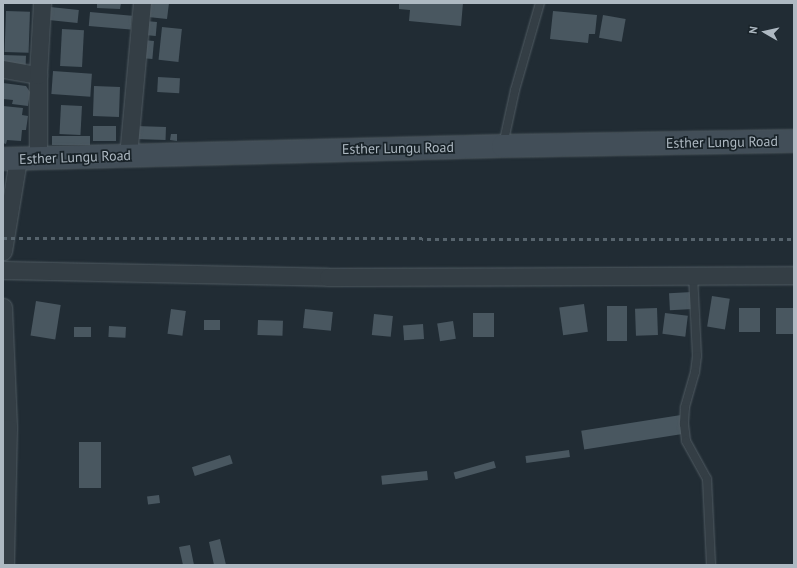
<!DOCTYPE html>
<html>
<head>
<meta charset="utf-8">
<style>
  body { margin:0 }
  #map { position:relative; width:797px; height:568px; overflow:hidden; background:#212c34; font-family:"PT Sans",sans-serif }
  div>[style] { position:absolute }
  .building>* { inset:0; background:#495760; transform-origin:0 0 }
  .roads { filter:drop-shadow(0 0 1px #515c63) drop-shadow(0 0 1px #515c63) }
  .lane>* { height:8px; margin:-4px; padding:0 4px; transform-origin:4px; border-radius:4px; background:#343e45 }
  .street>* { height:17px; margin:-8.5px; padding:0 8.5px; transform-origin:8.5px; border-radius:8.5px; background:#343e45 }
  .secondary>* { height:22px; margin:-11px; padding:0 11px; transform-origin:11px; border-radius:11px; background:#424e58 }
  .rail>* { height:3px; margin-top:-1.5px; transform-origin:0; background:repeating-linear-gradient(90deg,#56636c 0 4px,transparent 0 8px) }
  span { translate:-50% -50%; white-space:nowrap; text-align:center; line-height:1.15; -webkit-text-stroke:3.5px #192329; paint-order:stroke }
  .street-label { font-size:14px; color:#aeb9c2 }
  .frame { position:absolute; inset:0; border:4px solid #aeb9c2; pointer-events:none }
  .north { position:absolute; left:745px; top:12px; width:40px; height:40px; -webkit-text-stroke:3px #192329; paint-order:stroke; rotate:279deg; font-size:11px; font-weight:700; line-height:16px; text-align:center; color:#aeb9c2 }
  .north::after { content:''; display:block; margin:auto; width:14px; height:18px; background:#aeb9c2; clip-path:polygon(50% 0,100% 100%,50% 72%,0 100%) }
</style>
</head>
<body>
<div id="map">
  <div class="building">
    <div style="clip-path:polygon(97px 3px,121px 3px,120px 9px,97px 8px)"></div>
    <div style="clip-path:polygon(150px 3px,169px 3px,167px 19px,148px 17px)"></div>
    <div style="clip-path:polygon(399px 3px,463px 3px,461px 26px,409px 21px,410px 10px,399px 9px)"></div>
    <div style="left:50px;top:7px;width:29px;height:13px;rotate:6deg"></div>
    <div style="left:6px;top:11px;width:24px;height:41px;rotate:2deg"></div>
    <div style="clip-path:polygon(553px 11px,597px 15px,595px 34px,589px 34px,588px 43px,550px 39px)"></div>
    <div style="left:90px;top:12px;width:42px;height:14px;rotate:5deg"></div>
    <div style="left:603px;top:15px;width:23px;height:23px;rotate:10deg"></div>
    <div style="left:146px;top:21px;width:11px;height:14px;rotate:5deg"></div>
    <div style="left:162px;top:27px;width:20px;height:33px;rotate:6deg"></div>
    <div style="left:62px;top:29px;width:22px;height:37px;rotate:3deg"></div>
    <div style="left:143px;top:40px;width:11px;height:18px;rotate:5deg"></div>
    <div style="left:3px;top:55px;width:23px;height:10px;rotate:2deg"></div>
    <div style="left:53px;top:71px;width:39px;height:23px;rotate:4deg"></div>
    <div style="left:158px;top:77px;width:22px;height:15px;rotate:3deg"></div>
    <div style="clip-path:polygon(3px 83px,26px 86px,30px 92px,28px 106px,12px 104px,13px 100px,3px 99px)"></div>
    <div style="left:94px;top:86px;width:26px;height:30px;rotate:2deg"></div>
    <div style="left:61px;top:105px;width:21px;height:29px;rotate:3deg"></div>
    <div style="clip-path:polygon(3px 106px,23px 108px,22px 115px,28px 116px,26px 130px,22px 130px,21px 141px,7px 140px,6px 144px,3px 143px)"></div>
    <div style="left:116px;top:126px;width:15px;height:23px;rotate:90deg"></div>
    <div style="left:136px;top:126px;width:30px;height:13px;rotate:2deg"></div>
    <div style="clip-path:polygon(171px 134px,177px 134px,177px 141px,170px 140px)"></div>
    <div style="left:52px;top:136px;width:38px;height:9px"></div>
    <div style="left:692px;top:292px;width:17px;height:23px;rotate:87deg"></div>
    <div style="left:712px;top:296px;width:18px;height:31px;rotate:9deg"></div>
    <div style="left:36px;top:301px;width:25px;height:35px;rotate:9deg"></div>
    <div style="left:584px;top:304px;width:28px;height:25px;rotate:82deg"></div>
    <div style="left:607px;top:306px;width:20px;height:35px"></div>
    <div style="left:657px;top:308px;width:27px;height:22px;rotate:88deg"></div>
    <div style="left:739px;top:308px;width:21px;height:24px"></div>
    <div style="left:776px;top:308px;width:18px;height:26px"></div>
    <div style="left:171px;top:309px;width:15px;height:25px;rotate:8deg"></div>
    <div style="left:305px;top:309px;width:28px;height:19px;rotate:6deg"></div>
    <div style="left:494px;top:313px;width:24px;height:21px;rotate:90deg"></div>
    <div style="left:665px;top:313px;width:23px;height:21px;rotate:7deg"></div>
    <div style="left:374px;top:314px;width:19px;height:21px;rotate:6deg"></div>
    <div style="left:204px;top:320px;width:16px;height:10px"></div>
    <div style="left:258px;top:320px;width:25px;height:15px;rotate:2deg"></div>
    <div style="left:453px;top:321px;width:18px;height:16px;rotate:81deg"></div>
    <div style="left:423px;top:324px;width:15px;height:20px;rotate:86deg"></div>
    <div style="left:109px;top:326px;width:17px;height:11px;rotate:3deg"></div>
    <div style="left:91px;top:327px;width:10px;height:17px;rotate:90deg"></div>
    <div style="left:681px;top:415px;width:19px;height:101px;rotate:81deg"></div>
    <div style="left:79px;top:442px;width:22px;height:46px"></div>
    <div style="left:569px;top:450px;width:7px;height:44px;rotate:82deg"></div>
    <div style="left:230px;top:455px;width:9px;height:40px;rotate:72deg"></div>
    <div style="left:494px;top:461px;width:7px;height:42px;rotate:74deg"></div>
    <div style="left:427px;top:471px;width:9px;height:46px;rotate:84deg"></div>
    <div style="left:159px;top:495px;width:8px;height:12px;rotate:83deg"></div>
    <div style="clip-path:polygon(220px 539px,226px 565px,214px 565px,209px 542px)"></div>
    <div style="clip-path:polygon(190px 545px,194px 565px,183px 565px,179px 547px)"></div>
  </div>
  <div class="roads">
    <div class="lane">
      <div style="left:503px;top:145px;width:56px;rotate:-77.7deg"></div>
      <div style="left:515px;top:90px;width:91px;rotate:-74deg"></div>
      <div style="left:693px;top:274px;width:82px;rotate:87.2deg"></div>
      <div style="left:697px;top:356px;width:16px;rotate:97deg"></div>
      <div style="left:695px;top:372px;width:37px;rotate:106deg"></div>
      <div style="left:685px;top:408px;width:16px;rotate:94deg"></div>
      <div style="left:684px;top:424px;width:17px;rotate:83deg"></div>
      <div style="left:686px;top:441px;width:43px;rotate:61.1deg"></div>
      <div style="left:707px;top:479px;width:86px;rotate:87.3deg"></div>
    </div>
    <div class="street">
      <div style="left:3px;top:69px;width:36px;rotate:10deg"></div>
      <div style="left:128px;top:156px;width:154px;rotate:-84.8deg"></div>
      <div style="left:38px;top:158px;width:83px;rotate:-90deg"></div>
      <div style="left:38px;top:75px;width:72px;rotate:-86.8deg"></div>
      <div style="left:3px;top:251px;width:93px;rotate:-80.7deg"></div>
      <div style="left:3px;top:270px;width:325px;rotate:1.2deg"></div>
      <div style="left:328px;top:277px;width:466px;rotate:-0.2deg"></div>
      <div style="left:3px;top:307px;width:121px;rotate:87.6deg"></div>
      <div style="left:8px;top:428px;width:137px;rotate:91.3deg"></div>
    </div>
    <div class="secondary">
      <div style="left:3px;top:159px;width:500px;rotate:-1.49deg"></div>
      <div style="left:503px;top:146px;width:291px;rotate:-1deg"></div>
    </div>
  </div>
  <div class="rail">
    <div style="left:3px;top:238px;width:791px;rotate:0.07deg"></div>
  </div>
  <div class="street-label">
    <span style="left:722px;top:142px;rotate:-1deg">Esther Lungu Road</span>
    <span style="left:398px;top:148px;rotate:-1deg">Esther Lungu Road</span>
    <span style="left:75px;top:157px;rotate:-2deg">Esther Lungu Road</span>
  </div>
  <div class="frame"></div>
  <div class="north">N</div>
</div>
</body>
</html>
